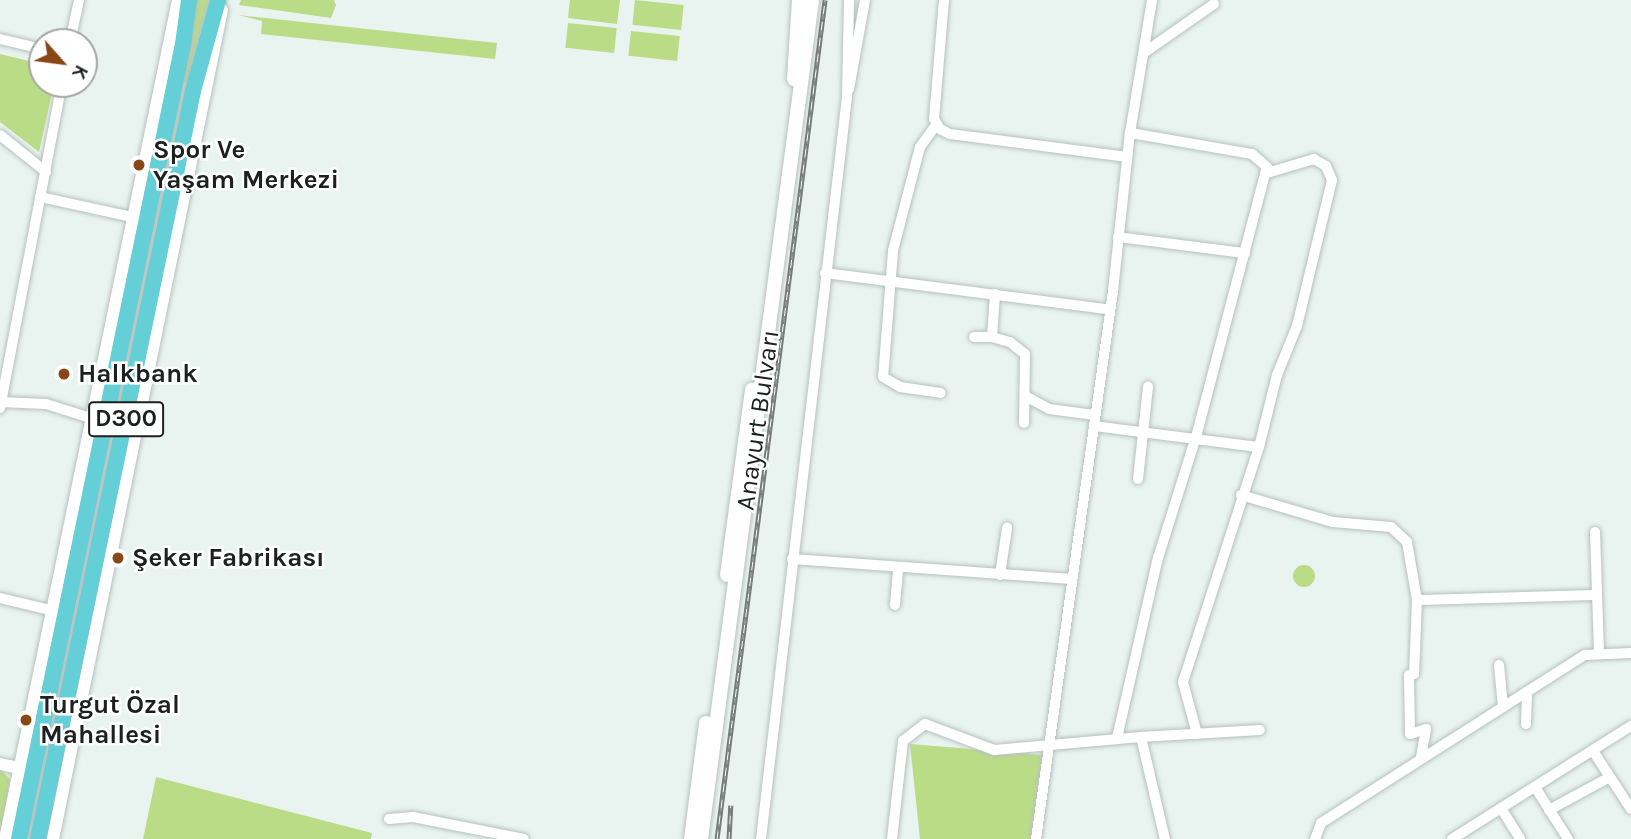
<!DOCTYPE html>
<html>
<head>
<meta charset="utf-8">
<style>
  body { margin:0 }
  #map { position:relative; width:1631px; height:839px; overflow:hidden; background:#e9f4f1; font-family:Karla,sans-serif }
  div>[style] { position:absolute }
  .green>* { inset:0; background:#bbdc87; transform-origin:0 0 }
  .round { border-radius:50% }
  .roads { filter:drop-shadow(0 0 2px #b6c1be) drop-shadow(0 0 2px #b6c1be) }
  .minor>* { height:10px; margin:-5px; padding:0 5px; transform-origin:5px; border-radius:5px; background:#fff }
  .tertiary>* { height:12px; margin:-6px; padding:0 6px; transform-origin:6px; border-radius:6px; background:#fff }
  .secondary>* { height:14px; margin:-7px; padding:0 7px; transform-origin:7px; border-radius:7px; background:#fff }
  .trunk>* { height:16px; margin:-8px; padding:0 8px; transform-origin:8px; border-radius:8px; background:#64cfd6 }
  .rail>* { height:5px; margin-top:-2.5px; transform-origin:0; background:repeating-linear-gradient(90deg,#fff 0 8px,#757c7a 0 16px); box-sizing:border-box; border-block:2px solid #757c7a }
  .dots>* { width:19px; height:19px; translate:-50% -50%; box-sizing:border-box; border:4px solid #fff; border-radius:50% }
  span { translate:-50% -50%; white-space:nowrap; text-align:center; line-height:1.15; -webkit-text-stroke:5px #fff; paint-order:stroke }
  .shield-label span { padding:2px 5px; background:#fff; border:2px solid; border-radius:5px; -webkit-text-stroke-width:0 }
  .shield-label { font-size:24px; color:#1c201f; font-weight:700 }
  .poi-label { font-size:26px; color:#1c201f; font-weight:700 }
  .left { translate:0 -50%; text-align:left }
  .street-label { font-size:26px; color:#1c201f }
  .north { position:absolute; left:28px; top:28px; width:70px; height:70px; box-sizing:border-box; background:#fff; border:2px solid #a4a6a5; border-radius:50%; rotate:118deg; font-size:19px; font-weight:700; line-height:28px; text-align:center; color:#1c201f }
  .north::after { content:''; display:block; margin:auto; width:24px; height:32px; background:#894616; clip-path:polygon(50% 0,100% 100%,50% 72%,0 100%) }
</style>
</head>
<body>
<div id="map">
  <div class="green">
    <div style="clip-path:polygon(195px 0,209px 0,187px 83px,183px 83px)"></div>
    <div style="clip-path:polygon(241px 0,334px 0,336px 5px,331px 18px,239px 5px)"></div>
    <div style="clip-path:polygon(570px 0,620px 0,617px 24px,568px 18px)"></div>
    <div style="left:635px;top:0;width:49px;height:25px;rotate:6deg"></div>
    <div style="clip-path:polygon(238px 15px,497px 43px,495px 59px,261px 34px,262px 21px)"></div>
    <div style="left:568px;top:23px;width:49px;height:25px;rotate:6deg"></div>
    <div style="left:631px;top:31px;width:49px;height:25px;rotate:6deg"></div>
    <div style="clip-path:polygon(0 54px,42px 64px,42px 84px,54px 84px,39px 152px,0 122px)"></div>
    <div class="round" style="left:1293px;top:565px;width:22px;height:22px"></div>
    <div style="clip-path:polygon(910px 744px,1044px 755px,1031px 839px,920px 839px)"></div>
    <div style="clip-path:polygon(0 769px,10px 779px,0 839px)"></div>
    <div style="clip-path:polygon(156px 777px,372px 833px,371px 839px,143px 839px)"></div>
  </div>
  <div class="roads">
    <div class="minor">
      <div style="left:944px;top:0;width:119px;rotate:94.8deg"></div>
      <div style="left:934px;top:119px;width:12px;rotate:59deg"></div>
      <div style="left:940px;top:129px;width:11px;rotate:27deg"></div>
      <div style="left:950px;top:134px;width:179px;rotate:7.4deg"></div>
      <div style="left:0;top:39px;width:43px;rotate:13.4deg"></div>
      <div style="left:70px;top:42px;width:43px;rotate:-77.9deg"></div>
      <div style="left:1145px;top:52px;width:84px;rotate:-34.8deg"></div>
      <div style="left:849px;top:89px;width:90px;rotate:-79.8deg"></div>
      <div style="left:936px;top:125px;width:27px;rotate:126deg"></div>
      <div style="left:920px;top:147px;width:107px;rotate:104.6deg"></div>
      <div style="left:893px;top:251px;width:126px;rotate:94.5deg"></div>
      <div style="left:883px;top:377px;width:20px;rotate:30deg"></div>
      <div style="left:900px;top:387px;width:41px;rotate:8.3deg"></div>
      <div style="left:0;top:135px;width:59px;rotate:38.8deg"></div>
      <div style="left:40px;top:197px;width:98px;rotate:12.3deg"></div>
      <div style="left:1118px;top:237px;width:128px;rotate:7.2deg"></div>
      <div style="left:825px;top:273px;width:284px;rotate:7.3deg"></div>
      <div style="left:995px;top:294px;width:43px;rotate:94deg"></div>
      <div style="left:992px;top:337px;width:19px;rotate:16deg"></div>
      <div style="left:1010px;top:342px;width:19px;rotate:39deg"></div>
      <div style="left:1025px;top:354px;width:69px;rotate:90.8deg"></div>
      <div style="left:974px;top:337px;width:18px"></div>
      <div style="left:1025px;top:396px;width:27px;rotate:28deg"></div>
      <div style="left:1049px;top:409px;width:46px;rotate:7.4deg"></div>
      <div style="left:0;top:402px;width:46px;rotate:2.5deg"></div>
      <div style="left:46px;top:404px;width:50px;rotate:17.4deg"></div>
      <div style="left:0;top:408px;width:330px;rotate:-79.2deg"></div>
      <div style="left:1094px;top:426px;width:166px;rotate:7.3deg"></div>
      <div style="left:1138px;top:479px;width:93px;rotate:-83.8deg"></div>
      <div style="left:1241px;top:495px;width:96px;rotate:16.4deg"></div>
      <div style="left:1333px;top:522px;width:58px;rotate:4.9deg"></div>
      <div style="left:1391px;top:527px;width:22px;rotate:43deg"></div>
      <div style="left:1407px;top:542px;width:59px;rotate:80.2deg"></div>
      <div style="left:1417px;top:600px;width:74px;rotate:92.3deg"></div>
      <div style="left:1414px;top:674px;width:5px;rotate:169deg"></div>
      <div style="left:1409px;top:675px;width:59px;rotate:89deg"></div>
      <div style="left:1410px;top:734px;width:17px;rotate:-17deg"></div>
      <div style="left:1426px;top:729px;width:29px;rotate:100deg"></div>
      <div style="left:1595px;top:532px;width:122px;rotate:88.1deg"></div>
      <div style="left:792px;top:559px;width:280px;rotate:4.1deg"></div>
      <div style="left:1000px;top:575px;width:48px;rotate:-81.5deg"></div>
      <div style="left:0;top:598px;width:57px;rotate:13.3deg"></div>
      <div style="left:1417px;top:600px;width:180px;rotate:-1.6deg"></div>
      <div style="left:895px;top:605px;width:36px;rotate:-85deg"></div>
      <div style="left:1499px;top:665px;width:42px;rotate:84.6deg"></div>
      <div style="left:1526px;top:724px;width:32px;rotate:-88deg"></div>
      <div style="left:1197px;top:734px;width:54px;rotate:-105.1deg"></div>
      <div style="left:1183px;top:682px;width:247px;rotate:-72.1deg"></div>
      <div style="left:1259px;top:447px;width:74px;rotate:-76deg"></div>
      <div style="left:1277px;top:375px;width:53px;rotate:-67.8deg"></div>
      <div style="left:1297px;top:326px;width:150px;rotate:-76.5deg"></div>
      <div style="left:1332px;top:180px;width:15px;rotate:-113deg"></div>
      <div style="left:1326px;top:166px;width:14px;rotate:-150deg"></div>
      <div style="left:1314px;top:159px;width:49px;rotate:163.4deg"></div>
      <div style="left:1141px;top:737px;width:119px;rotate:-3.4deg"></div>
      <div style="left:1117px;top:738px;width:185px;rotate:-77.2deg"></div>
      <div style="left:1158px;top:558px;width:127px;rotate:-72.6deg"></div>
      <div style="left:1196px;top:437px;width:279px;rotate:-75.3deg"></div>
      <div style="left:1267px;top:167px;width:20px;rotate:-139deg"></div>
      <div style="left:1252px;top:154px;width:124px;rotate:-170.2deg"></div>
      <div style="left:1593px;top:751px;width:69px;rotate:56.8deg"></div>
      <div style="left:1535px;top:787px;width:62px;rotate:57.6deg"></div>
      <div style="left:1501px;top:808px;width:36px;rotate:58deg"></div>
      <div style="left:1549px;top:810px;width:69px;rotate:-28.4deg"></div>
      <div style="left:389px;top:819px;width:24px;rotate:-5deg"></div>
      <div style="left:413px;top:817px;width:113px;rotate:11.2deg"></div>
      <div style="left:761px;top:839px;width:747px;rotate:-83.39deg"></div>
      <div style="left:847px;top:97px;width:97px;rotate:-88.8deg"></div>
      <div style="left:892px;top:839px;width:99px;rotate:-83.6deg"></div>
      <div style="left:903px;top:741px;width:28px;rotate:-38deg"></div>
      <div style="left:925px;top:724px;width:74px;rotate:20.6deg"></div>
      <div style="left:994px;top:750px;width:148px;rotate:-5.1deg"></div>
      <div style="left:1141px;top:737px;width:105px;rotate:76.8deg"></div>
      <div style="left:1036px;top:839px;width:553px;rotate:-82deg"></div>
      <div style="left:1113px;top:291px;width:159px;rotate:-83.9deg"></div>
      <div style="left:1130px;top:133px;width:135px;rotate:-80.6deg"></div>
      <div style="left:1315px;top:839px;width:17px;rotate:-69deg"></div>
      <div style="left:1321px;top:823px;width:313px;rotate:-32.5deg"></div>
      <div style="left:1585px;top:655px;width:46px;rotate:-2.5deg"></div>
      <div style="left:1452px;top:839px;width:212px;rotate:-32.3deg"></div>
    </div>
    <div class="tertiary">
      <div style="left:0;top:764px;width:19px;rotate:12deg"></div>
      <div style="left:5px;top:839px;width:857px;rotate:-78.35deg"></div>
      <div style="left:53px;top:839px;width:846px;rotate:-78.48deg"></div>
    </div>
    <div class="secondary">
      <div style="left:794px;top:79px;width:79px;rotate:-86.4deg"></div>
      <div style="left:727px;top:575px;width:187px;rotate:-82.3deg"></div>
      <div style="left:691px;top:839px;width:117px;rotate:-82.6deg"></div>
      <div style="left:701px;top:839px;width:846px;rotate:-82.46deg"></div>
    </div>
    <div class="trunk">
      <div style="left:19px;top:839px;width:812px;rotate:-78.34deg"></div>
      <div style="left:183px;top:44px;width:44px;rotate:-82.2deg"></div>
      <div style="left:38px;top:839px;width:764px;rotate:-78.29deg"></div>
      <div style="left:193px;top:91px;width:94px;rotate:-74.6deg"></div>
    </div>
  </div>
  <div class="rail">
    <div style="left:717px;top:839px;width:846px;rotate:-82.66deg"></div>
    <div style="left:729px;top:839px;width:34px;rotate:-87deg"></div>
  </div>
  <div class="dots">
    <div style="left:139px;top:165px;background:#894616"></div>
    <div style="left:64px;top:374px;background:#894616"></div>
    <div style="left:118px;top:558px;background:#894616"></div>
    <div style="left:26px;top:720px;background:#894616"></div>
  </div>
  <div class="shield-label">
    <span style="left:126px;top:419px">D300</span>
  </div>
  <div class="poi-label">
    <span class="left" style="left:153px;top:165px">Spor Ve<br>Yaşam Merkezi</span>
    <span class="left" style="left:78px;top:374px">Halkbank</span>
    <span class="left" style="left:132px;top:558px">Şeker Fabrikası</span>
    <span class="left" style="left:40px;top:720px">Turgut Özal<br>Mahallesi</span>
  </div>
  <div class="street-label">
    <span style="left:758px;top:420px;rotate:-82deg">Anayurt Bulvarı</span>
  </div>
  <div class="north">K</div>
</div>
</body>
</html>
